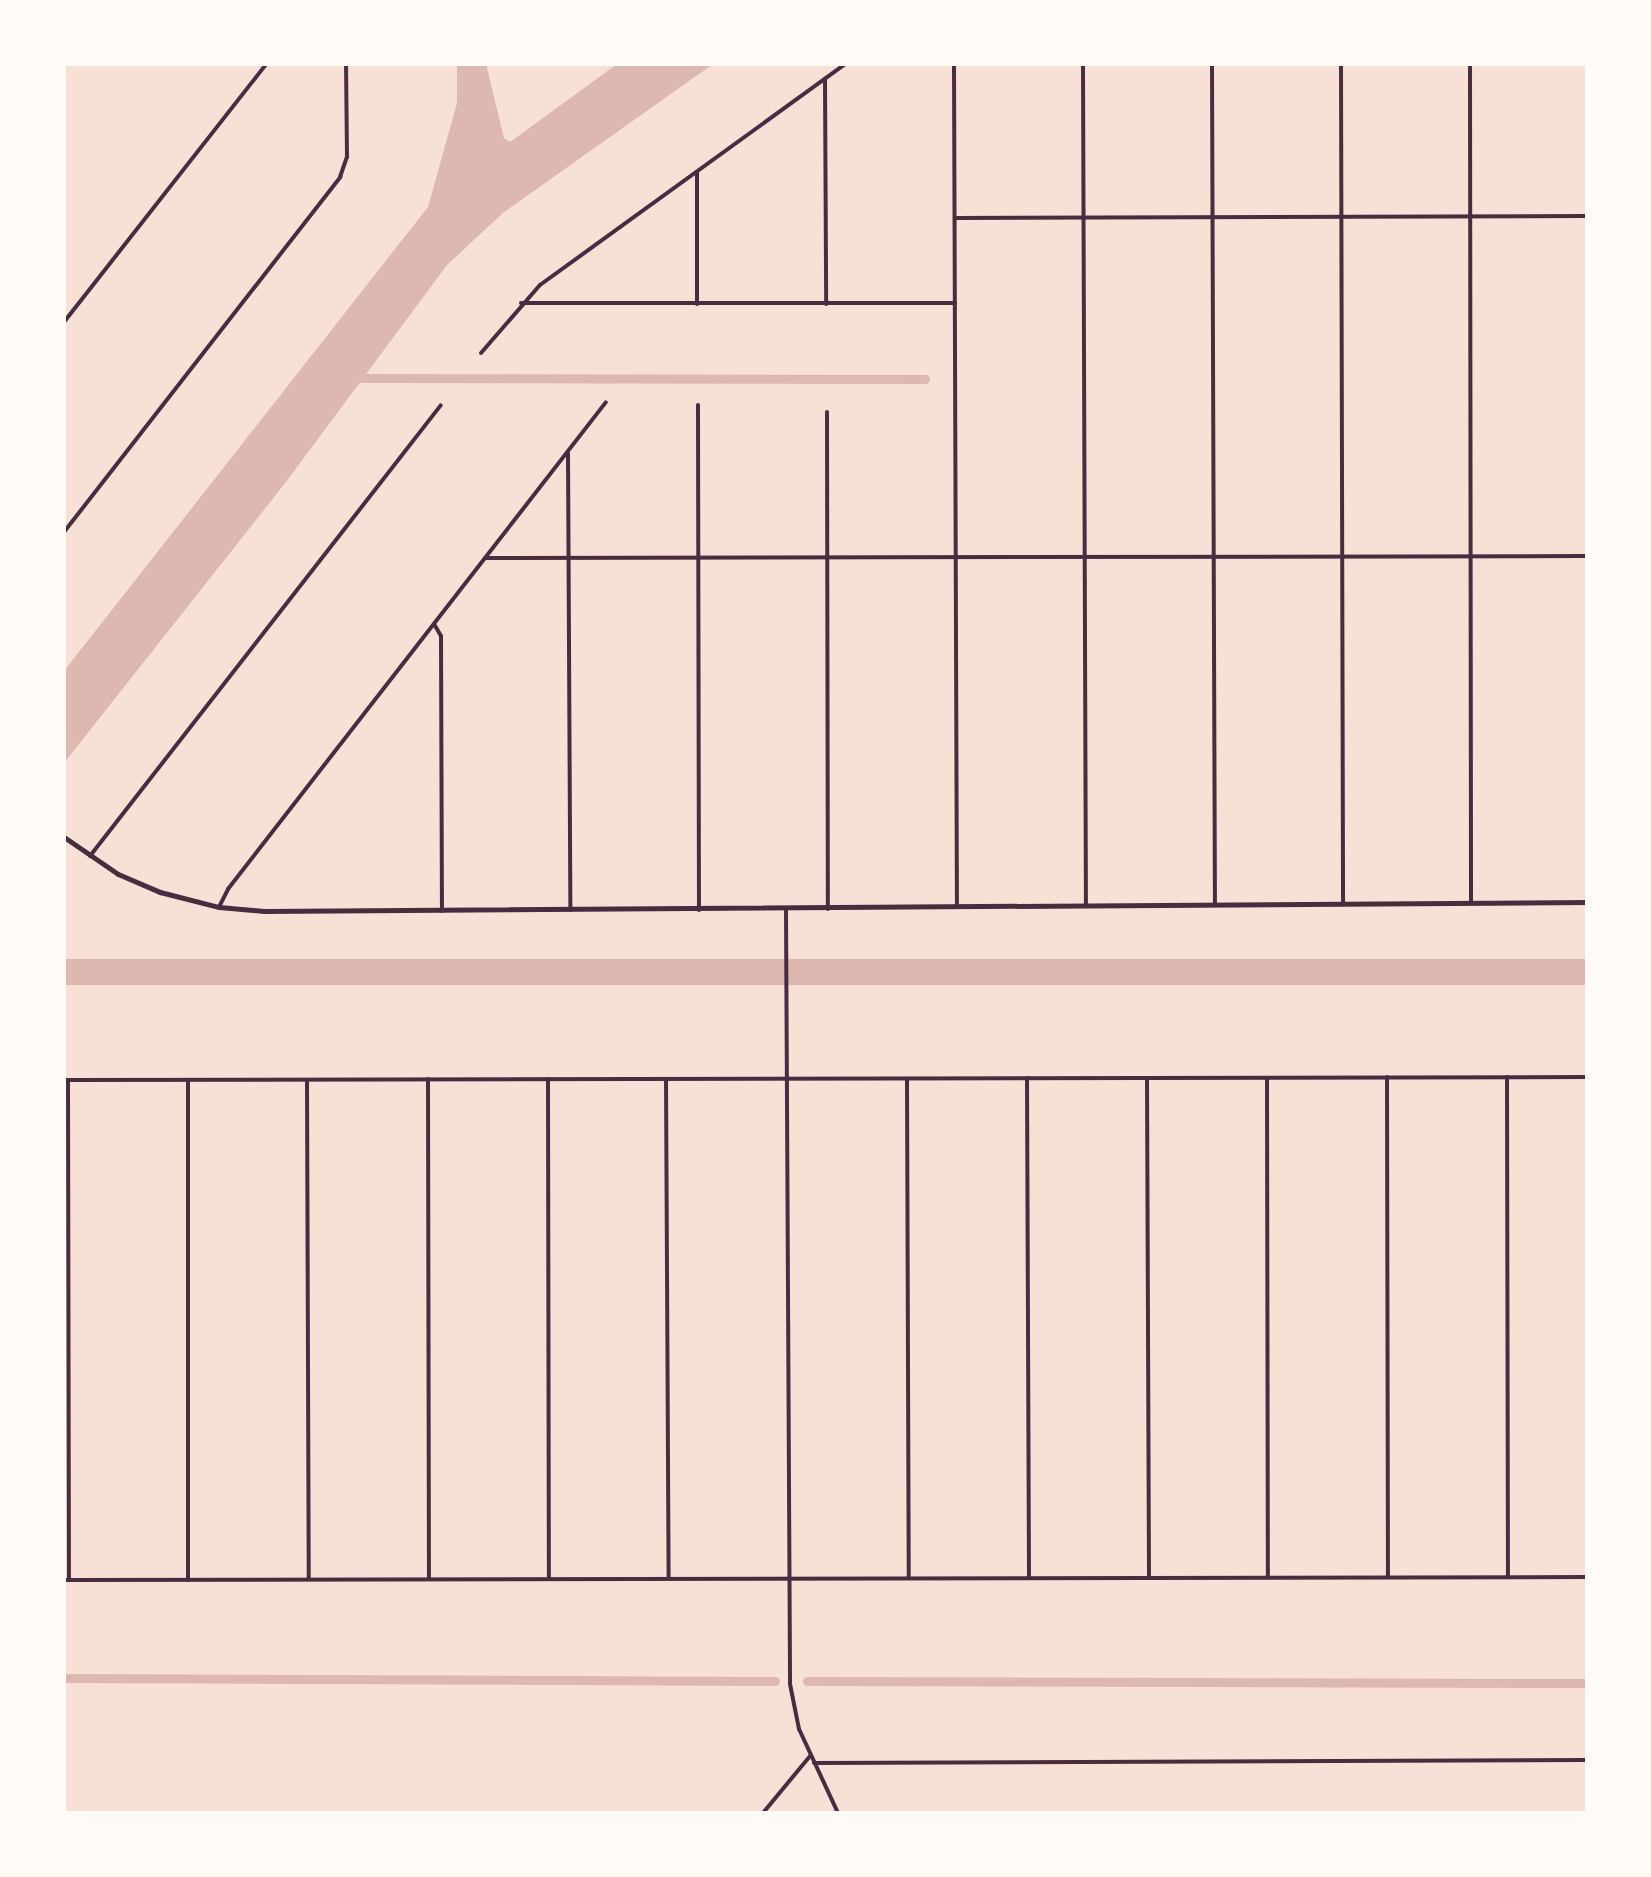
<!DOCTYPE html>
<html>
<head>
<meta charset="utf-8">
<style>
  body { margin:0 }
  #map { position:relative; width:1651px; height:1877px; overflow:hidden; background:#f7e1d7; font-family:"DejaVu Sans",sans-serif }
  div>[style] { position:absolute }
  .water>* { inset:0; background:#dcb8b0; transform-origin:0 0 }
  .canal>* { height:9px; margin:-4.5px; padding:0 4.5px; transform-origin:4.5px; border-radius:4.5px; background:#dcb8b0 }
  .minor>* { height:4px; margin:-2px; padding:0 2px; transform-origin:2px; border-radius:2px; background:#4a2c40 }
  .tertiary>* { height:5px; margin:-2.5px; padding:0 2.5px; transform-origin:2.5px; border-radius:2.5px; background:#4a2c40 }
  span { translate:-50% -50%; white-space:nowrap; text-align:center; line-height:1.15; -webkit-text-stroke:6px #fffaf5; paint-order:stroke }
  .frame { position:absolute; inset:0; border:66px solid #fffaf5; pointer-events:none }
</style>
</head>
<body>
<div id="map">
  <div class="water">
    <div style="clip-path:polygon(457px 64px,486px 64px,504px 138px,510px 142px,617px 64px,713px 64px,504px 212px,447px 265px,286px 482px,64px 763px,64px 671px,428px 207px,457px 103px)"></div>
    <div style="left:1587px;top:959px;width:26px;height:1523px;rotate:90deg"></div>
  </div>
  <div class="canal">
    <div style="left:351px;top:378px;width:574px;rotate:0.1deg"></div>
    <div style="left:64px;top:1678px;width:711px;rotate:0.24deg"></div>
    <div style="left:807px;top:1681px;width:780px;rotate:0.15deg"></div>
  </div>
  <div class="minor">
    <div style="left:954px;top:64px;width:842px;rotate:89.8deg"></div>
    <div style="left:1083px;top:64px;width:842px;rotate:89.8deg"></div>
    <div style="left:1212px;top:64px;width:841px;rotate:89.8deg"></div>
    <div style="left:1341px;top:64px;width:839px;rotate:89.86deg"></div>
    <div style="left:1470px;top:64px;width:838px;rotate:89.93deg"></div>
    <div style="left:825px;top:79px;width:225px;rotate:89.7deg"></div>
    <div style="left:697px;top:172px;width:132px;rotate:90deg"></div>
    <div style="left:955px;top:218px;width:632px;rotate:-0.18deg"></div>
    <div style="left:521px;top:303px;width:434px"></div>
    <div style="left:64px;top:322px;width:328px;rotate:-51.9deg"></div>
    <div style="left:481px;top:353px;width:90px;rotate:-49.1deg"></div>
    <div style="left:540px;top:285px;width:377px;rotate:-35.9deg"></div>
    <div style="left:698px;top:405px;width:505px;rotate:89.89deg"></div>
    <div style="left:827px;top:412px;width:497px;rotate:89.9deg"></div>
    <div style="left:568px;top:453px;width:457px;rotate:89.7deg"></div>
    <div style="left:64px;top:532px;width:450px;rotate:-52.1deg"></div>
    <div style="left:340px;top:177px;width:21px;rotate:-71deg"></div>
    <div style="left:347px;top:157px;width:93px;rotate:-90.6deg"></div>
    <div style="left:485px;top:558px;width:1102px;rotate:-0.1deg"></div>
    <div style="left:434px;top:624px;width:14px;rotate:60deg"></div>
    <div style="left:441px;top:636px;width:275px;rotate:89.8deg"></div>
    <div style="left:90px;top:856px;width:571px;rotate:-52.11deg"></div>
    <div style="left:219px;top:907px;width:20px;rotate:-63deg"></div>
    <div style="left:228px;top:889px;width:616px;rotate:-52.18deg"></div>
    <div style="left:786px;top:910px;width:774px;rotate:89.7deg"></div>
    <div style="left:790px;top:1684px;width:46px;rotate:78.7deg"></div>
    <div style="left:799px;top:1729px;width:93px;rotate:65.1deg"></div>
    <div style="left:1387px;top:1077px;width:500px;rotate:89.89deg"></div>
    <div style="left:1507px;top:1077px;width:500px;rotate:89.89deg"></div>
    <div style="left:1027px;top:1078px;width:500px;rotate:89.77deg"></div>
    <div style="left:1147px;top:1078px;width:500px;rotate:89.77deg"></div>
    <div style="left:1267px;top:1078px;width:499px;rotate:89.9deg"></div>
    <div style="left:428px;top:1079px;width:500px;rotate:89.89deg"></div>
    <div style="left:548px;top:1079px;width:499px;rotate:89.9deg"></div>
    <div style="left:666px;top:1079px;width:499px;rotate:89.7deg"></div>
    <div style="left:907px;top:1079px;width:499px;rotate:89.8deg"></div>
    <div style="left:64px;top:1080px;width:1523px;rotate:-0.11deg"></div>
    <div style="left:68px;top:1080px;width:500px;rotate:89.89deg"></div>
    <div style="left:188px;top:1080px;width:500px;rotate:90deg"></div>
    <div style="left:307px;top:1080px;width:499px;rotate:89.8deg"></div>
    <div style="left:64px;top:1580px;width:1523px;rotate:-0.11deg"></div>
    <div style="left:814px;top:1763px;width:773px;rotate:-0.22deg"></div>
    <div style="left:763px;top:1813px;width:74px;rotate:-50.5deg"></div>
  </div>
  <div class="tertiary">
    <div style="left:64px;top:837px;width:65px;rotate:34.4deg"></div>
    <div style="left:118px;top:874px;width:46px;rotate:23.2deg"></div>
    <div style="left:160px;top:892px;width:61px;rotate:14.3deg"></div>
    <div style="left:219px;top:907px;width:45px;rotate:5.1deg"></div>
    <div style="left:264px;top:911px;width:1323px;rotate:-0.39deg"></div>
  </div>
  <div class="frame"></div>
</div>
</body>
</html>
